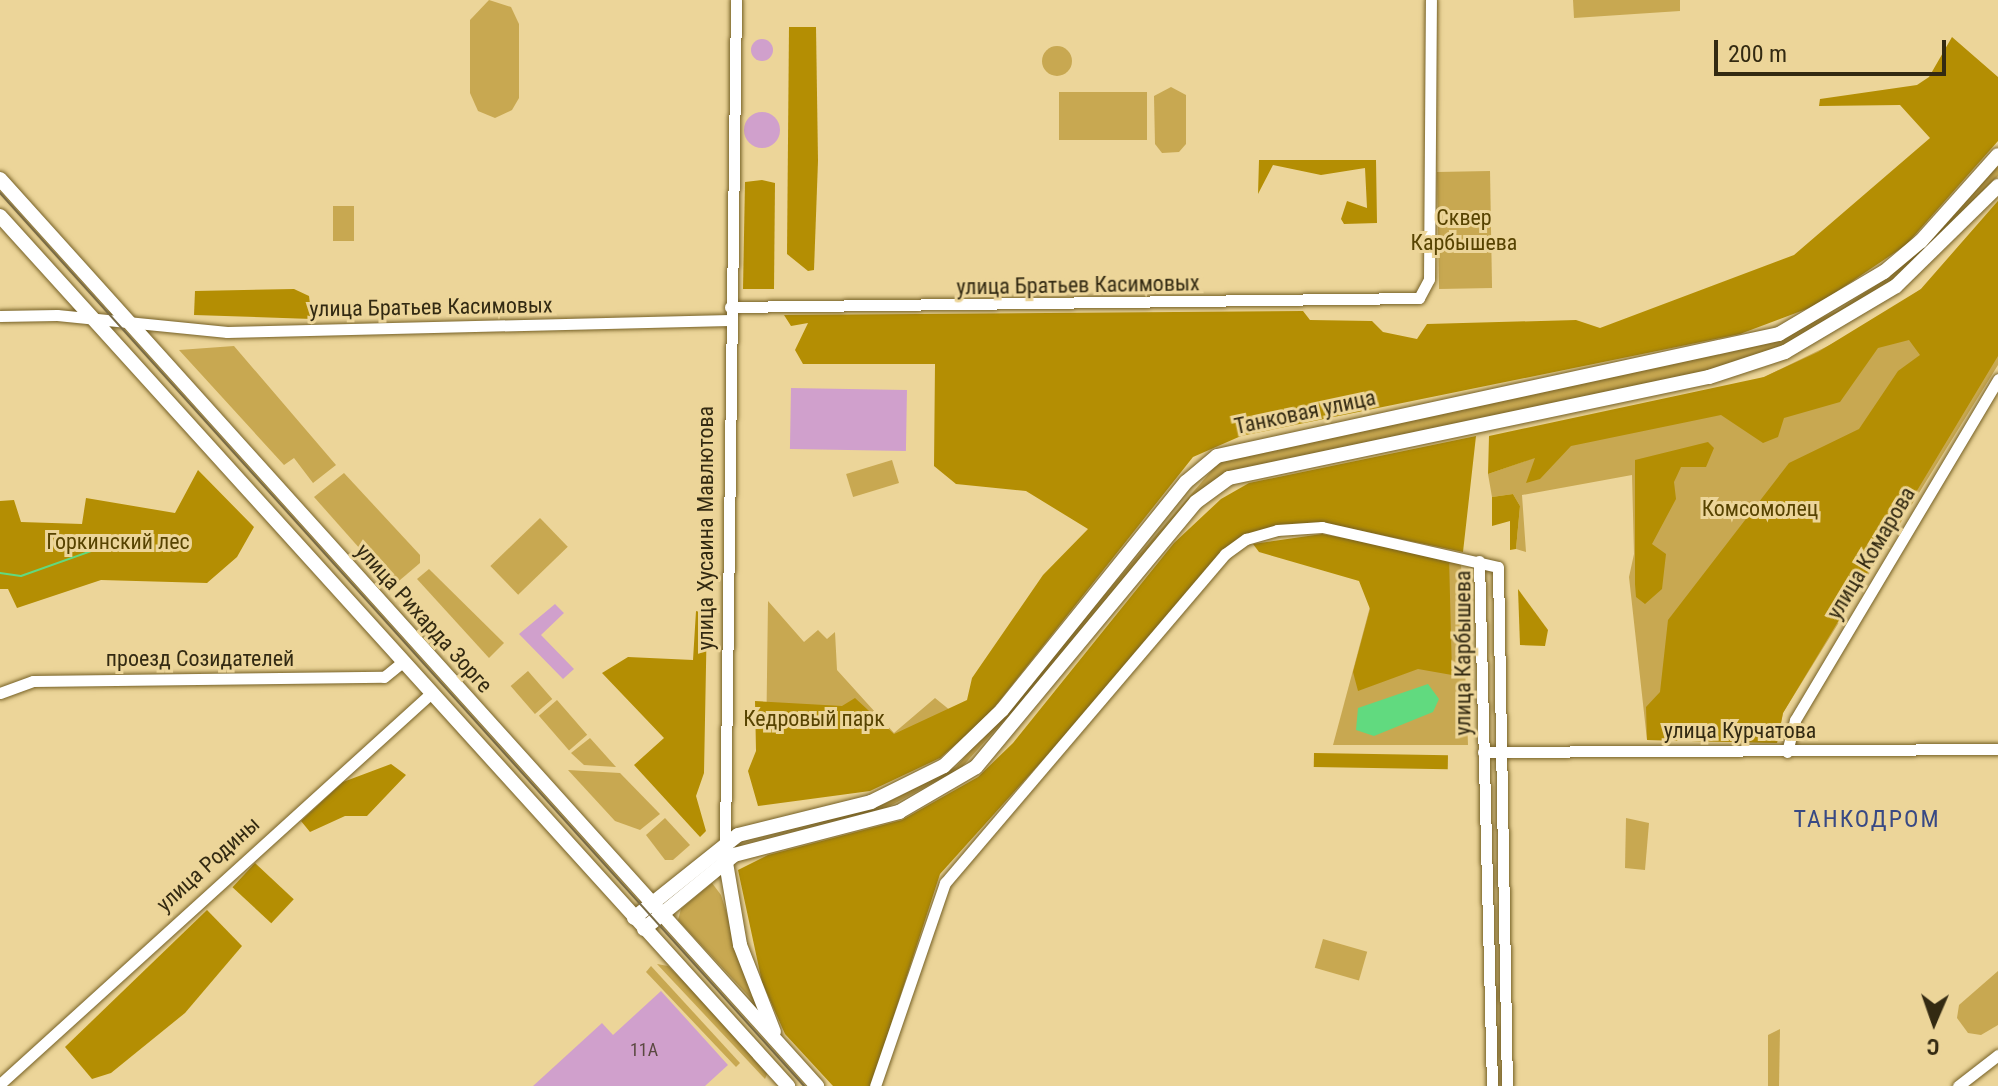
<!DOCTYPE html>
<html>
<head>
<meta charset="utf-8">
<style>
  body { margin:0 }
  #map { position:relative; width:1998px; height:1086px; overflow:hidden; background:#ecd599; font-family:"Roboto Condensed",sans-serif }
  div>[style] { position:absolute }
  .green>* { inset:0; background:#c8a851; transform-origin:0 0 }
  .round { border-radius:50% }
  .forest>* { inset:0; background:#b48e03; transform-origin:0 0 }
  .water>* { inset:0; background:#61da7f }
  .stream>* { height:2px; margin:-1px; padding:0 1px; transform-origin:1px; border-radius:1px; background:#61da7f }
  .building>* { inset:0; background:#d0a0cc; transform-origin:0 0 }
  .roads { filter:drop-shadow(0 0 2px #756025) drop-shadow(0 0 2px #756025) }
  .minor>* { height:11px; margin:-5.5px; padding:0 5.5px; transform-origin:5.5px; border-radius:5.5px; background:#fff }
  .major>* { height:14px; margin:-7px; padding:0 7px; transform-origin:7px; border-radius:7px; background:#fff }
  .tram>* { height:2px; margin:-1px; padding:0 1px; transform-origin:1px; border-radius:1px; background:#796b45 }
  span { translate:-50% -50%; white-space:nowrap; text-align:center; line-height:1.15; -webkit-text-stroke:6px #ecd599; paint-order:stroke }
  .number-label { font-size:18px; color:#5a4840 }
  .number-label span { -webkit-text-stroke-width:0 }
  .park-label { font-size:22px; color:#574301 }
  .street-label { font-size:22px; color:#332a12 }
  .neighbourhood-label { font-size:24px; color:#384984; letter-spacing:2px }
  .north { position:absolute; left:1894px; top:982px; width:80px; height:80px; -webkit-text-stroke:6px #ecd599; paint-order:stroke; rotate:182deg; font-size:22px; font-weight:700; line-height:32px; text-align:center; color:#332a12 }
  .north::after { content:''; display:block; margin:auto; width:28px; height:36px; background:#332a12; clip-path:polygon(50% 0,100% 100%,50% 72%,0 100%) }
  .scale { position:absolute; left:1714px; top:40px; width:232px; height:36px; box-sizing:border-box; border:4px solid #332a12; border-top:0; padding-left:10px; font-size:24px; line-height:28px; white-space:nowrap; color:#332a12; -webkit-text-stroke:6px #ecd599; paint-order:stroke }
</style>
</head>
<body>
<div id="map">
  <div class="green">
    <div style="clip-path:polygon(489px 0,511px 7px,519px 24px,519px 98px,512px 110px,495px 118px,478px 111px,470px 93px,470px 20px)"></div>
    <div style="clip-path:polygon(1573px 0,1680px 0,1680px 11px,1574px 18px)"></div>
    <div class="round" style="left:1042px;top:46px;width:30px;height:30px"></div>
    <div style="clip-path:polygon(1171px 87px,1186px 95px,1186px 144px,1179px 152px,1162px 153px,1155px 144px,1154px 96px)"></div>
    <div style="left:1147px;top:92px;width:48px;height:88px;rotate:90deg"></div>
    <div style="clip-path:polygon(1998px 165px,1998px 176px,1954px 225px,1893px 280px,1782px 346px,1706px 372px,1225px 474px,961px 768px,886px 808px,747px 839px,884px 804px,956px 767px,1219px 462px,1780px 337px,1837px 311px,1890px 276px)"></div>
    <div style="left:1490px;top:171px;width:117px;height:53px;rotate:89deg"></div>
    <div style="clip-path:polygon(1998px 201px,1998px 365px,1783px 713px,1777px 743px,1647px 740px,1629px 577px,1634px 554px,1632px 475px,1522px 495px,1526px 552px,1516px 549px,1520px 506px,1513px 494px,1492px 497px,1488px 474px,1764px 377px,1869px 326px,1921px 289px)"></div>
    <div style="left:333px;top:206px;width:21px;height:35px"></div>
    <div style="clip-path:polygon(234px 346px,336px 465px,313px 483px,294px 458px,284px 465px,179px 350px)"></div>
    <div style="left:892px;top:460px;width:24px;height:48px;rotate:73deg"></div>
    <div style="clip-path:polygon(344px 473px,420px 555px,420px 563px,393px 586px,314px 497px)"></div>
    <div style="left:540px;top:518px;width:40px;height:69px;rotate:46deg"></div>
    <div style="clip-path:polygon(1386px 547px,1461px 562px,1468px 745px,1333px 745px)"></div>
    <div style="clip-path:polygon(429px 569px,504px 643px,489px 658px,417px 579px)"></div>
    <div style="clip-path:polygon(768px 601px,804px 642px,818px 630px,827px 639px,835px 632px,837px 670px,894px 733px,935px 698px,951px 711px,897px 738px,766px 749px)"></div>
    <div style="left:528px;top:671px;width:37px;height:23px;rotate:49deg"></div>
    <div style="left:557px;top:700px;width:46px;height:24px;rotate:49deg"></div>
    <div style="clip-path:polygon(590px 738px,616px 767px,584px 765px,571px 753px)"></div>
    <div style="clip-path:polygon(568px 770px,620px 773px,660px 814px,640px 830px,615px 821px)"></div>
    <div style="clip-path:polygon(665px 818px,690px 845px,673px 860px,665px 860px,646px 835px)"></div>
    <div style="clip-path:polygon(1626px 818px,1649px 823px,1645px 870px,1625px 868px)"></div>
    <div style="clip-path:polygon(712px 883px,721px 895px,755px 1003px,678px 920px,681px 909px)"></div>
    <div style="left:1323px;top:939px;width:46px;height:30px;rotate:16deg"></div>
    <div style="clip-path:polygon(657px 964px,668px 966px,697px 994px,768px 1072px,765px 1079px)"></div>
    <div style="clip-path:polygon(651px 966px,740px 1063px,736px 1067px,646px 972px)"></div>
    <div style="clip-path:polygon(1998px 971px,1998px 1025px,1981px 1035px,1968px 1033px,1957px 1018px,1959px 1005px)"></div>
    <div style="clip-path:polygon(1780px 1029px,1779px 1086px,1768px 1086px,1768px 1035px)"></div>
  </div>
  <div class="forest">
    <div style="clip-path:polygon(789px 27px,816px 27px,818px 161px,814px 270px,808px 271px,787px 254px)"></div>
    <div style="clip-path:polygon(1952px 37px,1998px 77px,1998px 141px,1906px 245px,1817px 305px,1740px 334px,1241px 436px,1193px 457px,985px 719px,940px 758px,870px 791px,758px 806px,748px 771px,756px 751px,755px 701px,842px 706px,855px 698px,894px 734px,967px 700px,972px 678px,1043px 575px,1088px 529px,1026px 491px,956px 484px,934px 466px,935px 364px,803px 364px,795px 350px,808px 323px,791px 326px,784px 315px,1303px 311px,1310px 320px,1372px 321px,1383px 332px,1417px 339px,1427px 324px,1576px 320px,1600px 328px,1794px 255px,1930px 138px,1900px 105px,1819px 106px,1820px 99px,1917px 85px,1929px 77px)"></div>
    <div style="clip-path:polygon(1259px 160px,1376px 160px,1377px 223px,1344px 224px,1341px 219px,1347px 201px,1367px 208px,1365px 168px,1321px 175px,1273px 165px,1258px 194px)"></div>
    <div style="clip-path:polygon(762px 180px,775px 183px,774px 289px,743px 289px,745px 182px)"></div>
    <div style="clip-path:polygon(1998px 201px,1998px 356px,1783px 713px,1777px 743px,1647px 740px,1646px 707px,1660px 692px,1668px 620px,1789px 463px,1859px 429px,1898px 371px,1920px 355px,1909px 340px,1878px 348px,1840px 402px,1784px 418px,1778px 437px,1763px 443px,1721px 415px,1571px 446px,1540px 479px,1526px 483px,1535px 458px,1488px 474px,1489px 436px,1764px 377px,1818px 352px,1921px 289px)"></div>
    <div style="clip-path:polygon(294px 289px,309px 296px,312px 319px,194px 315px,195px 291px)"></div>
    <div style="clip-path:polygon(1476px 436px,1463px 552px,1323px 523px,1246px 535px,940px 874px,871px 1086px,833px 1086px,785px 1034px,762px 982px,738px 870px,768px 855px,902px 820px,978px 777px,1013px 743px,1174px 543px,1221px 499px,1249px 483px)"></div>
    <div style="clip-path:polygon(1708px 442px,1714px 448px,1706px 467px,1681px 467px,1674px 482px,1676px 499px,1652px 544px,1666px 554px,1662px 589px,1645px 604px,1636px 597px,1635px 584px,1635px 460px)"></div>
    <div style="clip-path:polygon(198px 470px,254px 527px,237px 557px,207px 583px,101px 580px,17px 608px,8px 589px,0 589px,0 501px,14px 500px,21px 522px,82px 524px,86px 498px,175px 513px)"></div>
    <div style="clip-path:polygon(1513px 494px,1520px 506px,1516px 549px,1510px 550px,1510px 521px,1492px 526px,1492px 497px)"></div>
    <div style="clip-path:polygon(1322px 534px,1449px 557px,1452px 675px,1418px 669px,1358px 691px,1353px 672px,1370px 609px,1359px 581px,1259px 552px,1253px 544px)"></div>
    <div style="clip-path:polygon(1518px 589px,1548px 630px,1545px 646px,1520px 645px)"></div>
    <div style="clip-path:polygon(696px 611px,707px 614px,704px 773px,696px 796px,706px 831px,700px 837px,634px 765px,664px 738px,602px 673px,628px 657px,693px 660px)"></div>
    <div style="left:1314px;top:753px;width:134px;height:14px;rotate:1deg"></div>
    <div style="clip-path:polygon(391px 764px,406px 775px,367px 816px,345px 816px,310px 832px,301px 821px,343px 782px)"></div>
    <div style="left:255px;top:863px;width:53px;height:33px;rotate:43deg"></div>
    <div style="clip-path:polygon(207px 910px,242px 946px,185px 1013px,111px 1073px,92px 1079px,65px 1047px)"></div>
  </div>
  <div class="water">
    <div style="clip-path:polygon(1428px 684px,1439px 699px,1433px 712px,1374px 736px,1356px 730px,1358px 708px)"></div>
  </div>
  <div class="stream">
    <div style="left:0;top:573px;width:21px;rotate:8deg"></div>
    <div style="left:21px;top:576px;width:122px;rotate:-19.6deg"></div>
  </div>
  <div class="building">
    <div class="round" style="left:751px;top:39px;width:22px;height:22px"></div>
    <div class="round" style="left:744px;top:112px;width:36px;height:36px"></div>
    <div style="left:791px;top:388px;width:116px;height:61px;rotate:1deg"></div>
    <div style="clip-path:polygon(555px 604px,564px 613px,541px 635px,574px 669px,563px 679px,519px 634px)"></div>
    <div style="clip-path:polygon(661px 991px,728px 1065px,705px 1086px,533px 1086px,602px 1023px,613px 1035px)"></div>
  </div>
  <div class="roads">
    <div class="minor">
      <div style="left:730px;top:307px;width:689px;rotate:-0.75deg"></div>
      <div style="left:1419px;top:298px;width:21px;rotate:-62deg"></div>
      <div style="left:1429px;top:279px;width:279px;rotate:-89.6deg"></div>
      <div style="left:0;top:316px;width:57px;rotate:-1deg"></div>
      <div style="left:57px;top:315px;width:171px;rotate:5.7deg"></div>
      <div style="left:227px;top:332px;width:503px;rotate:-1.37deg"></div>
      <div style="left:1479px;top:561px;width:525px;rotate:88.58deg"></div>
      <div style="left:0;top:693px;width:35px;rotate:-20deg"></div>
      <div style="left:33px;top:681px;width:351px;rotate:-0.7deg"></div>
      <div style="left:384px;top:677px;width:21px;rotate:-39deg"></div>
      <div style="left:1483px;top:752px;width:515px;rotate:-0.33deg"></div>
      <div style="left:1787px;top:752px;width:33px;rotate:-76deg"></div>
      <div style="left:1795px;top:720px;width:397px;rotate:-59.2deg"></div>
      <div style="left:725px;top:841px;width:841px;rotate:-89.25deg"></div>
      <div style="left:0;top:1084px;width:579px;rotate:-42.2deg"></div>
      <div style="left:875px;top:1086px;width:215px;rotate:-71deg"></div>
      <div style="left:945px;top:883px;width:432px;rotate:-49.6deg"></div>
      <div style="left:1225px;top:554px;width:26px;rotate:-36deg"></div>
      <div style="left:1246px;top:539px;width:32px;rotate:-16deg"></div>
      <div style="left:1277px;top:530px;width:45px;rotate:-3.8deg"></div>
      <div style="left:1322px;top:527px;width:180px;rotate:12.8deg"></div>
      <div style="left:1498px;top:567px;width:519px;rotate:89.01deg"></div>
      <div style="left:1958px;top:1086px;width:51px;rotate:-37.8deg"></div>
    </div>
    <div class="major">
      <div style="left:0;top:179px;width:1221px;rotate:47.99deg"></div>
      <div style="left:0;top:216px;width:1174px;rotate:47.83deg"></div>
      <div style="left:725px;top:857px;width:89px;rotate:80.3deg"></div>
      <div style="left:740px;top:945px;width:93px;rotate:68.7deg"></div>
      <div style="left:634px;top:918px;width:133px;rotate:-38.6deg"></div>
      <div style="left:738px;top:835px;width:137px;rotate:-13.9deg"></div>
      <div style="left:871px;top:802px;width:81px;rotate:-26.3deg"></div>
      <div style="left:944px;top:766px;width:81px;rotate:-44deg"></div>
      <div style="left:1002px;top:710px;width:293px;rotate:-51.1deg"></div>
      <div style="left:1186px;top:482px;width:40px;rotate:-40deg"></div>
      <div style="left:1217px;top:456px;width:575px;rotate:-12.25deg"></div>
      <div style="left:1779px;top:334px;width:122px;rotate:-30.6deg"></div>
      <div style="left:1884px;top:272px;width:48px;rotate:-40deg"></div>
      <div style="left:1921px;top:241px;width:115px;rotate:-48.2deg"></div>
      <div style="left:644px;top:929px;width:117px;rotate:-39.4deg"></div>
      <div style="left:734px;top:855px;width:171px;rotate:-14.6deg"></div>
      <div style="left:899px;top:812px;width:89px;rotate:-30.3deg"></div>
      <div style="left:976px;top:767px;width:344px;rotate:-50.3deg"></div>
      <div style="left:1196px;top:502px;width:41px;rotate:-36deg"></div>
      <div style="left:1229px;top:478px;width:491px;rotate:-11.9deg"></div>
      <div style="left:1709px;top:377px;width:80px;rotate:-18.2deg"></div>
      <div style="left:1785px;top:352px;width:129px;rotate:-30.7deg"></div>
      <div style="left:1896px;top:286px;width:143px;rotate:-44.4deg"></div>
    </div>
  </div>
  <div class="tram">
    <div style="left:0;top:193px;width:1202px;rotate:48deg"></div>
  </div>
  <div class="number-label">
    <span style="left:644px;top:1050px">11А</span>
  </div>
  <div class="park-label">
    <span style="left:1464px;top:230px">Сквер<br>Карбышева</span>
    <span style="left:1760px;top:509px">Комсомолец</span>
    <span style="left:118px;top:542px">Горкинский лес</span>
    <span style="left:814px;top:719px">Кедровый парк</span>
  </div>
  <div class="street-label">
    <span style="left:1078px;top:285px;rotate:-1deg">улица Братьев Касимовых</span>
    <span style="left:431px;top:307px;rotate:-1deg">улица Братьев Касимовых</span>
    <span style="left:1305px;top:412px;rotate:-12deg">Танковая улица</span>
    <span style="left:706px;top:528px;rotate:-90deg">улица Хусаина Мавлютова</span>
    <span style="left:1871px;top:553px;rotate:-59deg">улица Комарова</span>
    <span style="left:424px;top:618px;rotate:48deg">улица Рихарда Зорге</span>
    <span style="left:1463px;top:653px;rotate:-90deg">улица Карбышева</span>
    <span style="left:200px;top:659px">проезд Созидателей</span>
    <span style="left:1740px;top:731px">улица Курчатова</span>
    <span style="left:208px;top:864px;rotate:-42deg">улица Родины</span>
  </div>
  <div class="neighbourhood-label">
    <span style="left:1867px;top:820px">ТАНКОДРОМ</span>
  </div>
  <div class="north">С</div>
  <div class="scale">200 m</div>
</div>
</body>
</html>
